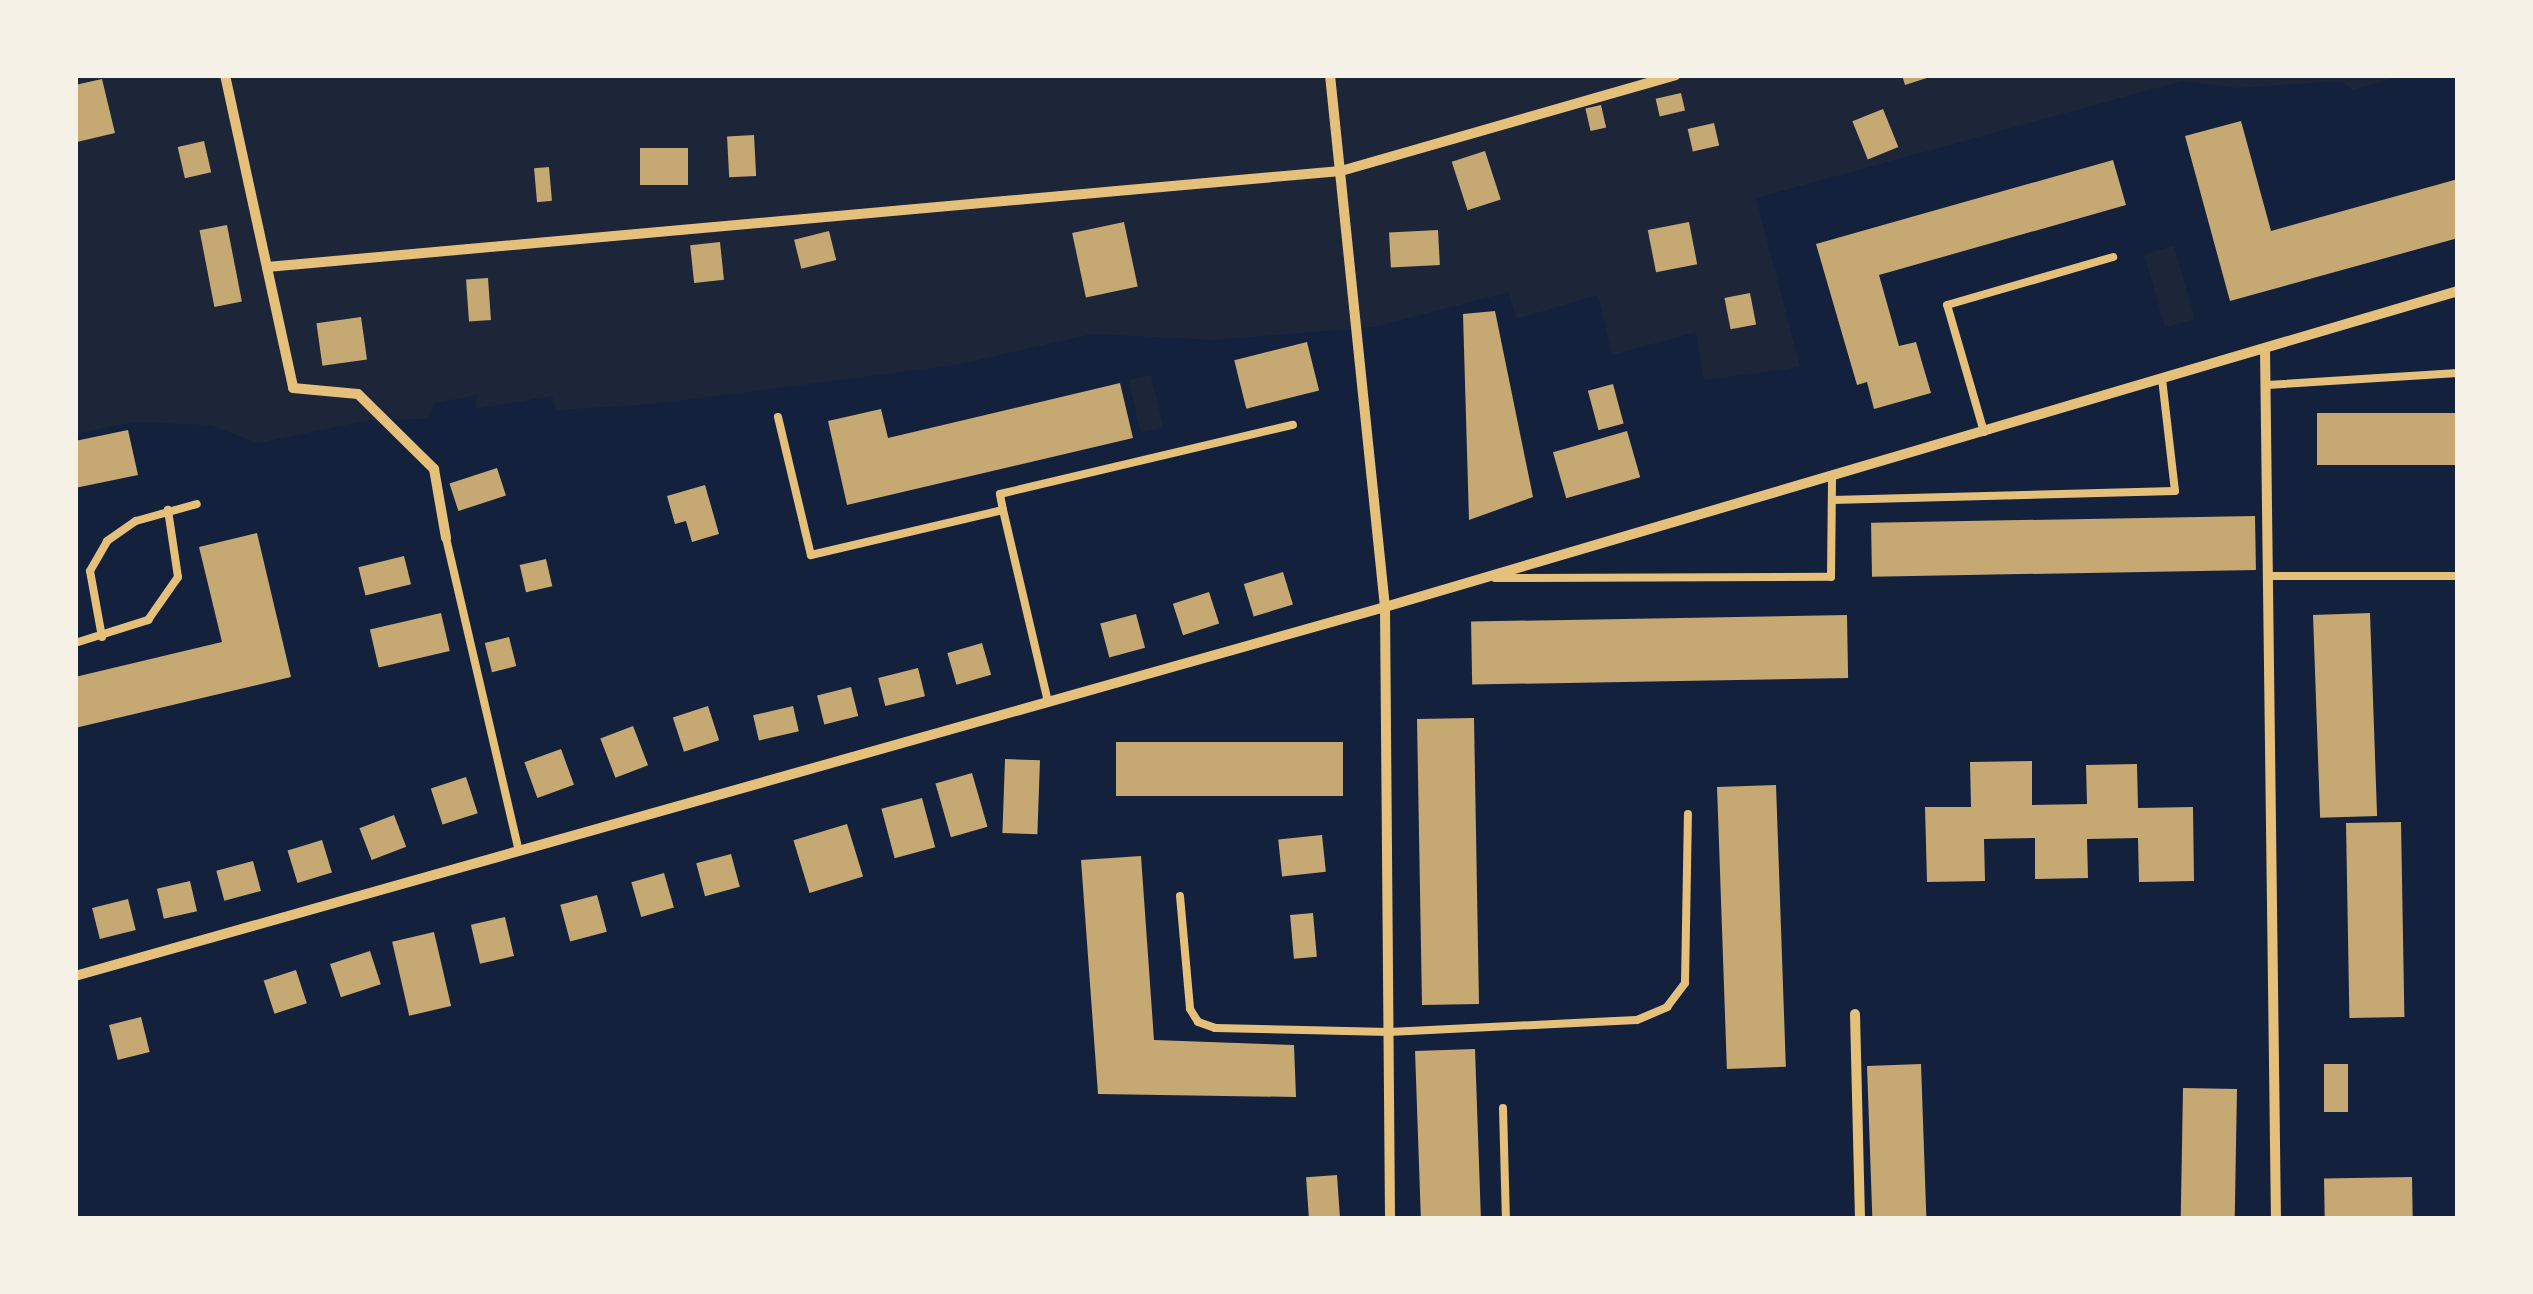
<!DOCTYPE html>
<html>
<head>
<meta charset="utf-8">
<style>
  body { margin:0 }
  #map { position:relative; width:2533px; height:1294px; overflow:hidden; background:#14213d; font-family:"Fira Sans Condensed",sans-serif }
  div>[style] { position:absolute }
  .green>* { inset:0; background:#1d2539; transform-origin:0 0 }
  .building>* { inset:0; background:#c6a872; transform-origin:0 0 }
  .service>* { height:8px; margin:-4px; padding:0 4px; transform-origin:4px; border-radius:4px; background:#e5c07b }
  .minor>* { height:10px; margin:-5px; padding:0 5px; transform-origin:5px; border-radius:5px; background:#e5c07b }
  span { translate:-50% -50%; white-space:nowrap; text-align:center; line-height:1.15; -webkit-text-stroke:8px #f6f1e7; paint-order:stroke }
  .frame { position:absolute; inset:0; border:78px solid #f6f1e7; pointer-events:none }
</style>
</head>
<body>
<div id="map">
  <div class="green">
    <div style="clip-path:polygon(75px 75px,2405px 75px,2353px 90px,2341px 81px,2237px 88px,2182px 81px,1756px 198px,1800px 367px,1704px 380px,1696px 332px,1612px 355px,1598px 295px,1516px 319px,1509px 292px,1374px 327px,1214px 340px,1092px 334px,956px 365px,653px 404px,556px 410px,552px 396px,475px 409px,477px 395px,435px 403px,427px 419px,369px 420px,258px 443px,210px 425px,134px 422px,75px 434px)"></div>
    <div style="left:2174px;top:246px;width:76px;height:31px;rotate:74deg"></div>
    <div style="left:1151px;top:375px;width:54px;height:23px;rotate:77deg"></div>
  </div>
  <div class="building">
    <div style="clip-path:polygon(1902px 75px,1932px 75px,1933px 76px,1905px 85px)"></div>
    <div style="clip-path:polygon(102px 79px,115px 133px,77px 142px,75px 85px)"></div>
    <div style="left:1681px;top:93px;width:18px;height:26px;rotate:77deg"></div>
    <div style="left:1601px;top:105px;width:23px;height:16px;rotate:77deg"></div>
    <div style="left:1883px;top:109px;width:41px;height:33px;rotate:68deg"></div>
    <div style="clip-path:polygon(2241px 121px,2271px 231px,2458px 179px,2458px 238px,2230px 301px,2185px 136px)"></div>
    <div style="left:1714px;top:123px;width:23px;height:27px;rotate:77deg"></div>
    <div style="left:754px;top:135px;width:41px;height:27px;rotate:87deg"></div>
    <div style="left:204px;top:141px;width:32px;height:27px;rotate:77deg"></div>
    <div style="left:640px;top:148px;width:48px;height:37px"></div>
    <div style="left:1485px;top:151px;width:51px;height:35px;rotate:72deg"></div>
    <div style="clip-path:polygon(2113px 160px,2126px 205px,1879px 275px,1899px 346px,1916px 342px,1931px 393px,1874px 409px,1867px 382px,1857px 385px,1816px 244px)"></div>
    <div style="left:549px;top:167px;width:34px;height:15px;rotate:85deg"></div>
    <div style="left:1124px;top:222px;width:66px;height:53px;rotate:78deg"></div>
    <div style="left:1689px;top:222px;width:43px;height:42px;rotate:79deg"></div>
    <div style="left:227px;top:225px;width:78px;height:28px;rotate:79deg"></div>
    <div style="left:1438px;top:230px;width:35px;height:49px;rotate:87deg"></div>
    <div style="left:829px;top:231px;width:30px;height:36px;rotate:76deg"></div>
    <div style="left:720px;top:242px;width:38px;height:30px;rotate:84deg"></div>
    <div style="left:488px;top:278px;width:42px;height:22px;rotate:86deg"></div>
    <div style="left:1750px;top:293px;width:32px;height:26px;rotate:79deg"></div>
    <div style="clip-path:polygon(1495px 311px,1533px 497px,1469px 520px,1463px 314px)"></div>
    <div style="left:361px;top:317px;width:43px;height:45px;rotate:82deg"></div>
    <div style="left:1307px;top:342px;width:50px;height:75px;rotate:76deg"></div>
    <div style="clip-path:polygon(1120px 383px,1133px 438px,847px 505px,828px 421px,881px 409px,888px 438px)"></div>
    <div style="left:1613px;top:384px;width:41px;height:26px;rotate:75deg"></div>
    <div style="left:2458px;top:413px;width:52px;height:141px;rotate:90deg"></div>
    <div style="clip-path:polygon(128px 430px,138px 475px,75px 488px,75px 441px)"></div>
    <div style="left:1627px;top:431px;width:48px;height:77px;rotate:74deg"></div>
    <div style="left:497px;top:468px;width:29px;height:50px;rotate:72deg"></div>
    <div style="clip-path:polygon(705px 485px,719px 534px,692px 542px,686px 521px,675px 524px,667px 496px)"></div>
    <div style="left:2255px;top:516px;width:54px;height:384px;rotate:89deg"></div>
    <div style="clip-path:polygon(257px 533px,291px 677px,75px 728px,75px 677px,222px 642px,199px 547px)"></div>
    <div style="left:404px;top:556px;width:29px;height:47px;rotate:76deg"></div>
    <div style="left:546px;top:559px;width:28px;height:27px;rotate:77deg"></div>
    <div style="left:1283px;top:572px;width:34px;height:41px;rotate:73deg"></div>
    <div style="left:1209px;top:592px;width:33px;height:38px;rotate:72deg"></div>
    <div style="left:441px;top:613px;width:39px;height:73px;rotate:77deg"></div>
    <div style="left:2370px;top:613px;width:203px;height:57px;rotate:88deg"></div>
    <div style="left:1136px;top:614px;width:35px;height:37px;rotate:75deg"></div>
    <div style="left:1847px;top:615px;width:63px;height:376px;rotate:89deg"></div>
    <div style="left:509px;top:637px;width:30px;height:25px;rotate:76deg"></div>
    <div style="left:982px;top:643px;width:33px;height:36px;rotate:74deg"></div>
    <div style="left:918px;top:668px;width:29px;height:41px;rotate:76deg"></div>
    <div style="left:851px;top:687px;width:30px;height:35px;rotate:76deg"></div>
    <div style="left:708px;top:706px;width:36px;height:37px;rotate:72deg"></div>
    <div style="left:793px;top:706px;width:26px;height:41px;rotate:77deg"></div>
    <div style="left:1474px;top:718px;width:286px;height:57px;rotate:89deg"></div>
    <div style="left:633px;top:726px;width:42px;height:35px;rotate:69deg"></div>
    <div style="left:1116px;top:742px;width:227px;height:54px"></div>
    <div style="left:561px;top:749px;width:38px;height:39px;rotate:70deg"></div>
    <div style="left:1005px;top:759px;width:35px;height:74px;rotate:2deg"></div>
    <div style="clip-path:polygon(2032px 761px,2032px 805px,2087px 804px,2086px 765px,2137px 764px,2138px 808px,2193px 807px,2194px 881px,2139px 882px,2138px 838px,2087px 839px,2088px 878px,2035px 879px,2035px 838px,1984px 839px,1985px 881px,1927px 882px,1925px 807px,1971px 807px,1970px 762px)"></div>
    <div style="left:972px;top:773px;width:56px;height:38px;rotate:74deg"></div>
    <div style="left:466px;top:777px;width:38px;height:37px;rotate:72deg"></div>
    <div style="left:1776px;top:785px;width:282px;height:59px;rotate:88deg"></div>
    <div style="left:922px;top:798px;width:51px;height:42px;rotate:75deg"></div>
    <div style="left:394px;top:815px;width:34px;height:37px;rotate:69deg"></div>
    <div style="left:2401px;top:822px;width:195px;height:55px;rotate:89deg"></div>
    <div style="left:847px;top:824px;width:55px;height:56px;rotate:73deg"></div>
    <div style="left:1322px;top:835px;width:37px;height:44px;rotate:84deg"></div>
    <div style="left:322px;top:840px;width:34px;height:36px;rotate:73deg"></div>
    <div style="left:731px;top:854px;width:34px;height:36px;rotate:75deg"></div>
    <div style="clip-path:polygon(1141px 856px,1154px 1040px,1294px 1045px,1296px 1097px,1098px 1094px,1081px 860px)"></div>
    <div style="left:253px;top:861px;width:31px;height:38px;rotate:75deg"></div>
    <div style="left:664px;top:873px;width:36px;height:34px;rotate:74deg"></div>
    <div style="left:190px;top:881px;width:31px;height:34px;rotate:77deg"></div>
    <div style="left:597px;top:895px;width:38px;height:38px;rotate:75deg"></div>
    <div style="left:128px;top:899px;width:32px;height:37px;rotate:76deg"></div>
    <div style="left:1313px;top:913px;width:44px;height:23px;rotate:85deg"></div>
    <div style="left:505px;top:917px;width:40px;height:35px;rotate:77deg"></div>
    <div style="left:434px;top:932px;width:76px;height:43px;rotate:77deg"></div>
    <div style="left:370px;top:951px;width:35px;height:42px;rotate:72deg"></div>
    <div style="left:296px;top:970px;width:35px;height:34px;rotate:72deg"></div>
    <div style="left:141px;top:1017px;width:36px;height:33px;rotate:76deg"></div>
    <div style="left:1475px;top:1049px;width:170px;height:60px;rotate:88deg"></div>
    <div style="left:1921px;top:1064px;width:155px;height:54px;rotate:88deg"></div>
    <div style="left:2324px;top:1064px;width:24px;height:48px"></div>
    <div style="left:2183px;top:1088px;width:54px;height:131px;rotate:1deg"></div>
    <div style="left:1337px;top:1175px;width:44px;height:31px;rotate:86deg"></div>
    <div style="left:2412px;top:1177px;width:42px;height:88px;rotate:89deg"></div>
  </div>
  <div class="service">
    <div style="left:2267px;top:385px;width:191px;rotate:-3.6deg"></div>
    <div style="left:778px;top:417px;width:142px;rotate:76.6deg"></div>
    <div style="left:811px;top:555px;width:197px;rotate:-13.2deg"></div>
    <div style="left:1003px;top:510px;width:197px;rotate:76.8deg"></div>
    <div style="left:1984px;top:432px;width:132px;rotate:-106.2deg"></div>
    <div style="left:1947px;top:305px;width:173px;rotate:-16.1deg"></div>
    <div style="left:1832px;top:500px;width:343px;rotate:-1.5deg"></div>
    <div style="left:2175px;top:491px;width:114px;rotate:-96.6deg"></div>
    <div style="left:1003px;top:510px;width:16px;rotate:-101deg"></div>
    <div style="left:1000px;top:494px;width:301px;rotate:-13.3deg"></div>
    <div style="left:446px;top:538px;width:321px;rotate:76.9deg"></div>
    <div style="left:2269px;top:576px;width:189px"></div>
    <div style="left:1495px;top:578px;width:336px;rotate:-0.2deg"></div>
    <div style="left:1831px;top:577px;width:100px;rotate:-89.4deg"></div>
    <div style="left:102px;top:637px;width:67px;rotate:-100.3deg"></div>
    <div style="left:90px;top:571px;width:34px;rotate:-60deg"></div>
    <div style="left:107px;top:541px;width:35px;rotate:-35deg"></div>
    <div style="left:136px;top:521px;width:63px;rotate:-15.6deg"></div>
    <div style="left:75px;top:643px;width:77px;rotate:-17.5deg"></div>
    <div style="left:148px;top:620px;width:52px;rotate:-55.1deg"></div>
    <div style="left:178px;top:577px;width:68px;rotate:-98.5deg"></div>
    <div style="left:1180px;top:896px;width:113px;rotate:84.9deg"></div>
    <div style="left:1190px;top:1009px;width:15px;rotate:58deg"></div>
    <div style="left:1198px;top:1022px;width:18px;rotate:19deg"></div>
    <div style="left:1215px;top:1028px;width:174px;rotate:1.3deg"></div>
    <div style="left:1389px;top:1032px;width:248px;rotate:-2.8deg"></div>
    <div style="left:1637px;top:1020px;width:33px;rotate:-23deg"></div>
    <div style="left:1667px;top:1007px;width:30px;rotate:-53deg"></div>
    <div style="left:1685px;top:983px;width:169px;rotate:-89deg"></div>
    <div style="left:1503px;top:1108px;width:111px;rotate:88.5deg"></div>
  </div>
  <div class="minor">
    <div style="left:225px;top:75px;width:320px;rotate:77.7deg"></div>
    <div style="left:293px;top:388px;width:65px;rotate:5.3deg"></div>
    <div style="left:358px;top:394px;width:107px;rotate:44.6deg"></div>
    <div style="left:434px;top:469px;width:70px;rotate:80.1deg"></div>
    <div style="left:1330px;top:75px;width:535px;rotate:84.1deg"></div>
    <div style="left:1385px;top:607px;width:612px;rotate:89.53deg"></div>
    <div style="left:267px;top:267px;width:1078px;rotate:-5.11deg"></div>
    <div style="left:1341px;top:171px;width:348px;rotate:-16deg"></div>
    <div style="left:2265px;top:348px;width:871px;rotate:89.28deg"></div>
    <div style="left:75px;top:976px;width:1361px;rotate:-15.73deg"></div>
    <div style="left:1385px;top:607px;width:1119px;rotate:-16.41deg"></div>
    <div style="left:1855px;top:1014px;width:205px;rotate:88.6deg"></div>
  </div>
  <div class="frame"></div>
</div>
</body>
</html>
